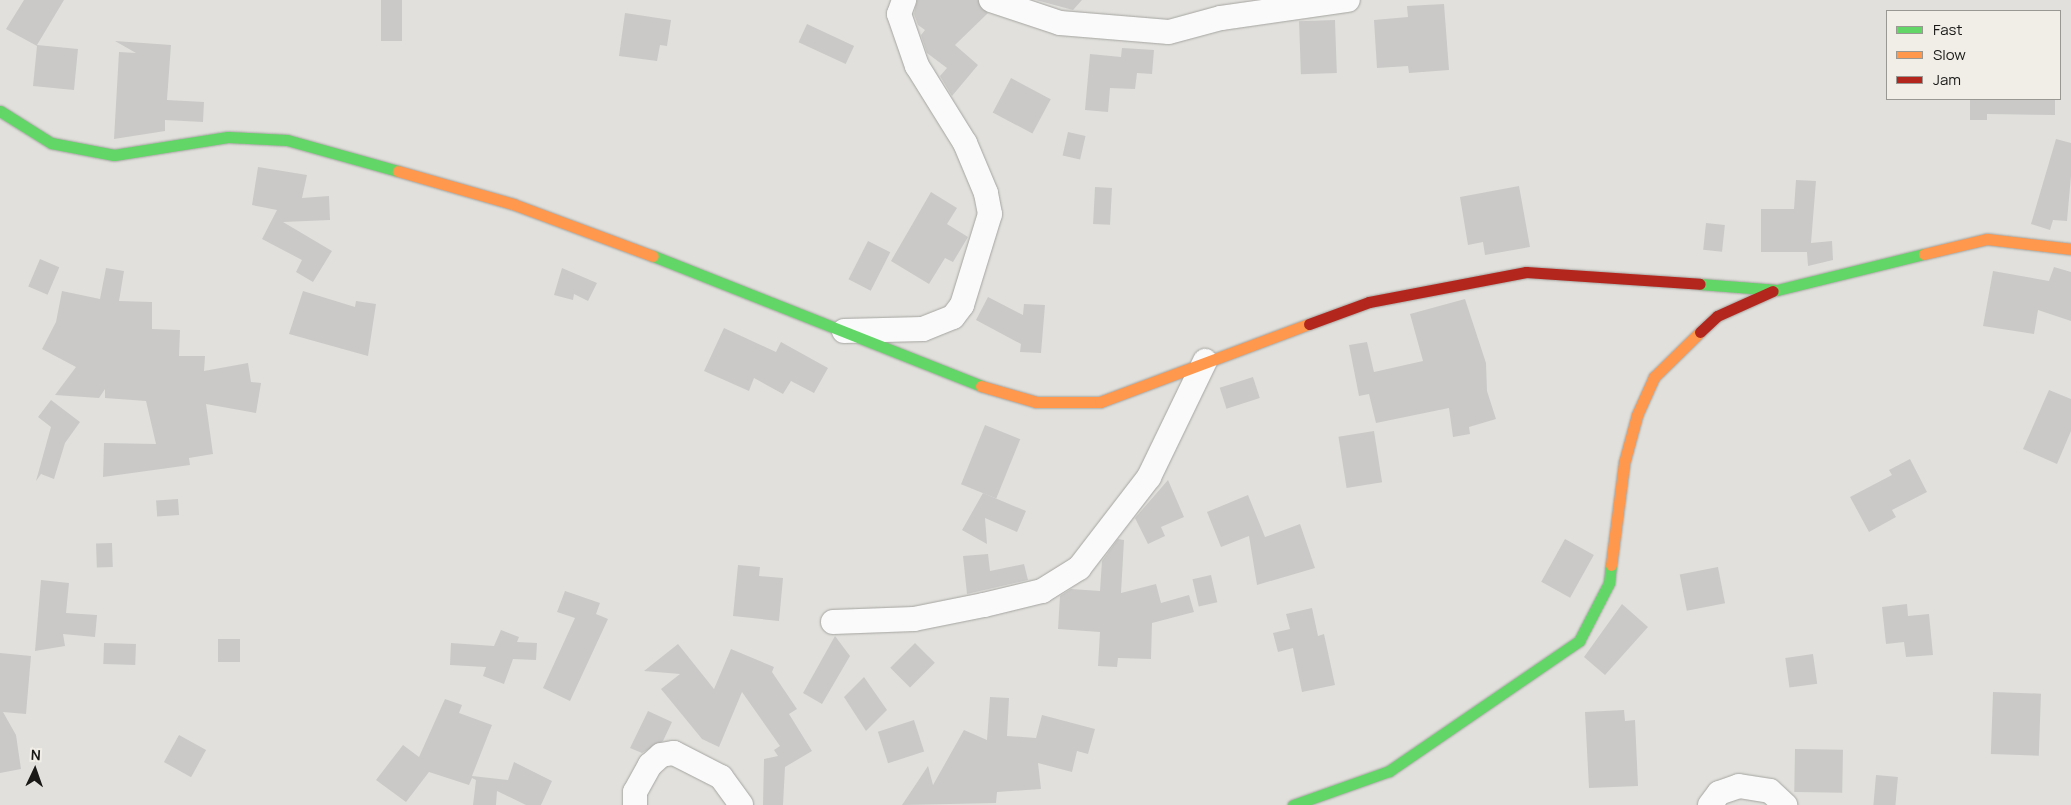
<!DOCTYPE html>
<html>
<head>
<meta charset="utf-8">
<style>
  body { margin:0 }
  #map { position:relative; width:2071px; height:805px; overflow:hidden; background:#e1e0dc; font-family:Manrope,sans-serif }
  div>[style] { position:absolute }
  .building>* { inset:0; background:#cac9c8; transform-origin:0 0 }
  .roads { filter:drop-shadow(0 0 1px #a5a4a1) drop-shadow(0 0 1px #a5a4a1) }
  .street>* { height:24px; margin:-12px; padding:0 12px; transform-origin:12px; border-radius:12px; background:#fafafa }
  .fast>* { height:11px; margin:-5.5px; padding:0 5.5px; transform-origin:5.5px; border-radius:5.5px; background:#63d668 }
  .slow>* { height:11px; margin:-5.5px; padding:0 5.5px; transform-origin:5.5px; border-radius:5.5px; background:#ff974d }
  .jam>* { height:11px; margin:-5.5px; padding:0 5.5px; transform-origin:5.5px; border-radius:5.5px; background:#b3261e }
  span { translate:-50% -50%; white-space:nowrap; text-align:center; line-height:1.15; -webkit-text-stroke:4.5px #f0eee7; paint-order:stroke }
  .legend { position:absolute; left:1886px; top:10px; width:175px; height:90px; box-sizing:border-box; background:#f0eee7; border:1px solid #9a9893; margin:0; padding:6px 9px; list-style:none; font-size:15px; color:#191816 }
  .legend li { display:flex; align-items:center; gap:10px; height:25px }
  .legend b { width:25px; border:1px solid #9a9893 }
  .north { position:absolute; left:10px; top:745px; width:50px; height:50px; -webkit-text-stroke:4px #f0eee7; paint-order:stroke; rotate:3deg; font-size:14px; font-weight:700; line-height:20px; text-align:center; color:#191816 }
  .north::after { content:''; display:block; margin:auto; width:18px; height:22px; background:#191816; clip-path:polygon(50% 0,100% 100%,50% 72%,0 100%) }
</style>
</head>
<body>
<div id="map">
  <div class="building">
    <div style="clip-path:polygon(24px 0,64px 0,37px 45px,78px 49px,74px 90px,33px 86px,37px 46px,6px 29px)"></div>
    <div style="left:381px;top:0;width:21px;height:41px"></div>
    <div style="clip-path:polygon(917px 0,978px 0,988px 13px,955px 45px,978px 65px,952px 96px,940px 76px,947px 68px,927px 53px,921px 35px,925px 30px,918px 25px,914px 14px)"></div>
    <div style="clip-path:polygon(1036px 0,1035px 0,1082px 0,1073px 10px)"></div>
    <div style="clip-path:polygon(1444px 4px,1449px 70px,1409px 73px,1408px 66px,1377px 68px,1374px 20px,1408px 17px,1407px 6px)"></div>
    <div style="clip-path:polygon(625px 13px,671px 20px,667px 46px,660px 45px,657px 61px,619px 56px)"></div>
    <div style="left:1335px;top:20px;width:53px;height:36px;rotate:88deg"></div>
    <div style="left:807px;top:24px;width:52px;height:20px;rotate:25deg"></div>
    <div style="clip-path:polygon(115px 41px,171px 45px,167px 100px,204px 102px,203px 122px,165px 120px,165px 131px,114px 139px,119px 52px,136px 53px)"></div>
    <div style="clip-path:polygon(1122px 48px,1154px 50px,1152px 74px,1137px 73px,1135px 89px,1110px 88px,1108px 112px,1085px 110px,1090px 54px,1121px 57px)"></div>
    <div style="left:1011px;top:78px;width:45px;height:39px;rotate:28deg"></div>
    <div style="clip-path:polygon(1970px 99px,2055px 99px,2055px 115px,1987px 114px,1987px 120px,1970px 120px)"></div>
    <div style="left:1068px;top:132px;width:18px;height:24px;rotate:13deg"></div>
    <div style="clip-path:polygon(2056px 139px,2071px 143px,2071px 176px,2067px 221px,2053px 220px,2050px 230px,2031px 224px)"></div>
    <div style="clip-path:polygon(258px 167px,307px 175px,302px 198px,329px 196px,330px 220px,283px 222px,332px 251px,313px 282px,296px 272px,302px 260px,262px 239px,277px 210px,252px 205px)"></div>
    <div style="clip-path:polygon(1796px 180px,1816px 181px,1811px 243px,1832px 241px,1833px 260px,1808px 266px,1807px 252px,1761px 252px,1761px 209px,1794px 209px)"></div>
    <div style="clip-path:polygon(1519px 186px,1530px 247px,1485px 255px,1483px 242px,1468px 245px,1460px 197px)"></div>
    <div style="left:1095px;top:187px;width:17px;height:37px;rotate:3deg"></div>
    <div style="clip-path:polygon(931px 192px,957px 208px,947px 224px,968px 237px,953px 262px,945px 258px,929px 284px,891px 261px)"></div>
    <div style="left:1706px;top:223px;width:19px;height:27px;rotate:6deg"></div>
    <div style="left:868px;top:241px;width:25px;height:43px;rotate:27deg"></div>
    <div style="left:40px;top:259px;width:21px;height:30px;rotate:23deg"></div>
    <div style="clip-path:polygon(2054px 267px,2071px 272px,2071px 321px,2038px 310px,2034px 334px,1983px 326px,1993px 271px,2049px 281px)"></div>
    <div style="clip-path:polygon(106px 268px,124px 271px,119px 301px,152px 302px,152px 329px,180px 330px,179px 356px,205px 356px,204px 371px,248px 363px,251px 382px,261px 383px,256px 413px,206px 404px,213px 454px,189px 458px,190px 465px,103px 477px,104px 443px,156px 444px,146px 401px,105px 398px,105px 389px,99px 398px,55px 395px,76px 367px,42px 349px,56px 322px,62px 291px,100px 299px)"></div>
    <div style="clip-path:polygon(562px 268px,597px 283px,588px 301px,574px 294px,573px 300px,554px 295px)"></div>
    <div style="clip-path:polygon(303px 291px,355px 307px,356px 301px,376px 304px,368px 356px,289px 334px)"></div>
    <div style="clip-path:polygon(988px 297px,1023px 315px,1024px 304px,1045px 305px,1041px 353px,1020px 352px,1021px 344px,976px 320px)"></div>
    <div style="clip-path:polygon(1465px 299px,1486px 363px,1487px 391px,1496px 419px,1469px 427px,1470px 434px,1453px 437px,1449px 408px,1376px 423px,1369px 394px,1359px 396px,1349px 345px,1367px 342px,1374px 372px,1423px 361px,1410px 314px)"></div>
    <div style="clip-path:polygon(724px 328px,776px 352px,781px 342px,828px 368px,814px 393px,791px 381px,783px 394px,754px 378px,749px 391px,704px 371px)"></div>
    <div style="left:1253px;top:377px;width:22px;height:35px;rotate:72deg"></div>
    <div style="clip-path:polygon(2049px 390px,2071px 399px,2071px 431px,2057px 464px,2023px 449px)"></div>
    <div style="clip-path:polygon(51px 400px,80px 422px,65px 443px,54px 479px,41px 474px,36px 481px,51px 427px,38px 417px)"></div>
    <div style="left:985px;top:425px;width:38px;height:64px;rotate:22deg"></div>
    <div style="left:1374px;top:431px;width:52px;height:36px;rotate:81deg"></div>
    <div style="clip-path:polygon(1910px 459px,1927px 492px,1892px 510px,1896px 517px,1869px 532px,1850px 497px,1892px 475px,1889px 470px)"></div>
    <div style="clip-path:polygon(1168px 480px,1184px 517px,1161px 527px,1165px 536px,1148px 544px,1135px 518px)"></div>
    <div style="clip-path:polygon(983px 493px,1026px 511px,1017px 532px,985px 518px,987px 544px,962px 530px)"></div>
    <div style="clip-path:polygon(1248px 495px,1265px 537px,1300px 524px,1315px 568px,1257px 585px,1249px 536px,1221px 547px,1207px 512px)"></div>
    <div style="left:178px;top:499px;width:16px;height:22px;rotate:86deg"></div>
    <div style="clip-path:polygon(1118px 539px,1124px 540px,1121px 593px,1156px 584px,1161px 603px,1189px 595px,1194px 612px,1152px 623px,1151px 659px,1118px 658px,1117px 667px,1098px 666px,1100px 632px,1058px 629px,1060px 596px,1071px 589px,1100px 591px,1102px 561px)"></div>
    <div style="left:1565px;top:539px;width:33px;height:49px;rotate:29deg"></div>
    <div style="left:112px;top:543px;width:24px;height:16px;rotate:88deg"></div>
    <div style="clip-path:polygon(988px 554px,990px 571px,1024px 564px,1028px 580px,967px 594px,963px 556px)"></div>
    <div style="clip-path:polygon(738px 565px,760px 567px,759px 576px,783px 578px,779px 621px,733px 616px)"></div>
    <div style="left:1718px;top:567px;width:37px;height:39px;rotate:79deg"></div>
    <div style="left:1211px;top:575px;width:28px;height:19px;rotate:77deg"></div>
    <div style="clip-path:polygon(41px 580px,69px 583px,66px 613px,97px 615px,95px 637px,63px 634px,65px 646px,35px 651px)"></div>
    <div style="clip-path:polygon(565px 591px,600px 603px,596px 614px,608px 619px,570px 701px,543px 688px,575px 618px,557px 612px)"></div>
    <div style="clip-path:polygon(1622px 604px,1648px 627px,1605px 675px,1584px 657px)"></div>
    <div style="clip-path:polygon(1907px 604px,1908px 616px,1929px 614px,1933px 655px,1906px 657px,1904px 642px,1886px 644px,1882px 607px)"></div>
    <div style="clip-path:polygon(1312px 608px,1318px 636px,1324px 634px,1335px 685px,1302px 692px,1293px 648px,1278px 652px,1273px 633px,1290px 629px,1286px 614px)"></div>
    <div style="clip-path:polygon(501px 630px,519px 637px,517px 642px,537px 643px,536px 660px,513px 659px,504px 684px,483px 676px,486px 667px,450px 665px,451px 643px,494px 646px)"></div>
    <div style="clip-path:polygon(835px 636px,850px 656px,822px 704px,803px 693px)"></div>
    <div style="left:218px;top:639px;width:22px;height:23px"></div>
    <div style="left:104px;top:643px;width:32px;height:21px;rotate:2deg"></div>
    <div style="left:915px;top:643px;width:28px;height:35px;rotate:45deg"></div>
    <div style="clip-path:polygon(678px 644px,714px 689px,731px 649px,774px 667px,772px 672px,797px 709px,789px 714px,812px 751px,785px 767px,783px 805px,763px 805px,764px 759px,778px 756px,774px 750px,780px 746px,742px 692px,719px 747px,702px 739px,661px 689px,680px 674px,644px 671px)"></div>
    <div style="clip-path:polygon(0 653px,31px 656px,26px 714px,3px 712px,16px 735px,21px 769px,0 773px)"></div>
    <div style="left:1813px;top:654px;width:30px;height:28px;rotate:82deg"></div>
    <div style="clip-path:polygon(864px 677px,887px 710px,866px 731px,844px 697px)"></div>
    <div style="left:1993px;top:692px;width:48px;height:62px;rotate:2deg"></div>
    <div style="clip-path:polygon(990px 697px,1009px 698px,1007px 736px,1036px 738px,1042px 715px,1095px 729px,1088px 754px,1077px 751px,1072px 772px,1038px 763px,1041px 789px,997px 792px,996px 803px,902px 805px,928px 766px,933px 785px,964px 730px,987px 740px)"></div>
    <div style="clip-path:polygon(445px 699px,462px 705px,459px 713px,492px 725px,472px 776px,508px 780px,514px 762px,552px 781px,541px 805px,526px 805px,497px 791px,496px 805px,473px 805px,476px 780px,472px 778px,469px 785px,429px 772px,406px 802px,376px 780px,403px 745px,419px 757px)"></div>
    <div style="clip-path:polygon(1624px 710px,1625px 721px,1635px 720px,1638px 786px,1589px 788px,1585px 712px)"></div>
    <div style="clip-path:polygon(648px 711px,672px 722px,663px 741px,642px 753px,630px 748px)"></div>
    <div style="left:914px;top:720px;width:33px;height:38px;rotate:72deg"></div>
    <div style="left:179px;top:735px;width:31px;height:31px;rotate:29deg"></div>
    <div style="left:1795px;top:749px;width:48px;height:43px;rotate:1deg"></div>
    <div style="left:1876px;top:775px;width:22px;height:30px;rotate:5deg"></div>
  </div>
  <div class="roads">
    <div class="street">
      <div style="left:991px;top:0;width:73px;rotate:18.4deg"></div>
      <div style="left:1060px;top:23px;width:109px;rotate:4.7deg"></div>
      <div style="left:1169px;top:32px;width:54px;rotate:-15.1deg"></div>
      <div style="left:1221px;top:18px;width:128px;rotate:-8.1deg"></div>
      <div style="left:844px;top:331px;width:79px;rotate:-1.5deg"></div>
      <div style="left:923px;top:329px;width:32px;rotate:-22deg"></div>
      <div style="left:953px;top:317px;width:15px;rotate:-53deg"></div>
      <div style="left:962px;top:305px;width:95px;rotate:-72.9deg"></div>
      <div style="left:990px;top:214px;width:21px;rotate:-101deg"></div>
      <div style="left:986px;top:193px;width:54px;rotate:-112.8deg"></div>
      <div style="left:965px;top:143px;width:91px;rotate:-121.9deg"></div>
      <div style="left:917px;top:66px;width:55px;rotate:-109.1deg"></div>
      <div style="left:899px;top:14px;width:15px;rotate:-70deg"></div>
      <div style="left:833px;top:622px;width:81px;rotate:-2.1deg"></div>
      <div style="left:914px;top:619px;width:71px;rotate:-11.3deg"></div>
      <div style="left:984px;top:605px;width:60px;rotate:-13.6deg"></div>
      <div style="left:1042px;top:591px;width:44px;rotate:-31.9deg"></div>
      <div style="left:1079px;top:568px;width:115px;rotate:-52.4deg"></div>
      <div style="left:1149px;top:477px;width:129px;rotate:-64.2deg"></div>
      <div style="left:635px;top:805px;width:13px;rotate:-90deg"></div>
      <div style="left:635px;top:792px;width:31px;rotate:-61deg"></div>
      <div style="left:650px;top:765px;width:15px;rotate:-42deg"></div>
      <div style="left:661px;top:755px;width:13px;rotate:-9deg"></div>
      <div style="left:674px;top:753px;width:53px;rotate:27.1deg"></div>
      <div style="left:721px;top:777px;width:34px;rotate:54deg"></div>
      <div style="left:1710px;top:805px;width:15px;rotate:-53deg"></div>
      <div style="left:1719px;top:793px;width:21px;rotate:-19deg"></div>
      <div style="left:1739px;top:786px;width:31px;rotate:9deg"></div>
      <div style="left:1770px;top:791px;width:21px;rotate:43deg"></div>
    </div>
    <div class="fast">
      <div style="left:0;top:111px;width:60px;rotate:32.1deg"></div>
      <div style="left:51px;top:143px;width:64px;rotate:10.8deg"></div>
      <div style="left:114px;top:155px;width:115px;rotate:-9deg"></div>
      <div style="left:228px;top:137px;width:59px;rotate:2.9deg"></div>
      <div style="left:287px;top:140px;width:115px;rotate:15.6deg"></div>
      <div style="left:653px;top:256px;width:353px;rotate:21.6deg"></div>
      <div style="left:1700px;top:284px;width:77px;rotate:4.5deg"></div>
      <div style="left:1777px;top:290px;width:151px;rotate:-13.8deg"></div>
      <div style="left:1293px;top:805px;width:102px;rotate:-19.5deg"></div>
      <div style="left:1389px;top:771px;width:230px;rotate:-34.4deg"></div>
      <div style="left:1579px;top:641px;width:65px;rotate:-62.7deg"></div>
      <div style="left:1609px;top:583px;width:18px;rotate:-84deg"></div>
    </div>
    <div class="slow">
      <div style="left:398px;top:171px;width:120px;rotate:16deg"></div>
      <div style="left:513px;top:204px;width:149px;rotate:20.4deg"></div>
      <div style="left:1924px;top:254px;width:65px;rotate:-13.4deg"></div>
      <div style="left:1987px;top:239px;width:85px;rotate:6.8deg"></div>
      <div style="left:981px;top:386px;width:57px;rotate:16.2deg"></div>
      <div style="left:1036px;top:402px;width:64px"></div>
      <div style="left:1100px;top:402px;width:223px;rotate:-20.5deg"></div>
      <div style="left:1611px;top:565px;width:103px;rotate:-82.7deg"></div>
      <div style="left:1624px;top:463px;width:50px;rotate:-74.8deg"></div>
      <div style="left:1637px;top:415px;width:42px;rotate:-65.9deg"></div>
      <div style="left:1654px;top:377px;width:64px;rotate:-44.4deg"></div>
    </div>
    <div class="jam">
      <div style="left:1309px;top:324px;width:64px;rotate:-20.1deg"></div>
      <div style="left:1369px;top:302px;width:160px;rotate:-10.8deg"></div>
      <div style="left:1526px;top:272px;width:174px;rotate:3.9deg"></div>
      <div style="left:1700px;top:332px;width:23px;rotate:-43deg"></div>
      <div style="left:1717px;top:316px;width:61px;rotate:-24.1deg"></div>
    </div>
  </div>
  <ul class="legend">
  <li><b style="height:6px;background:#63d668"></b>Fast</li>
  <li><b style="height:6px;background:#ff974d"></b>Slow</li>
  <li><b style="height:6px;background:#b3261e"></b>Jam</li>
  </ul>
  <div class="north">N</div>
</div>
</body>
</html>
